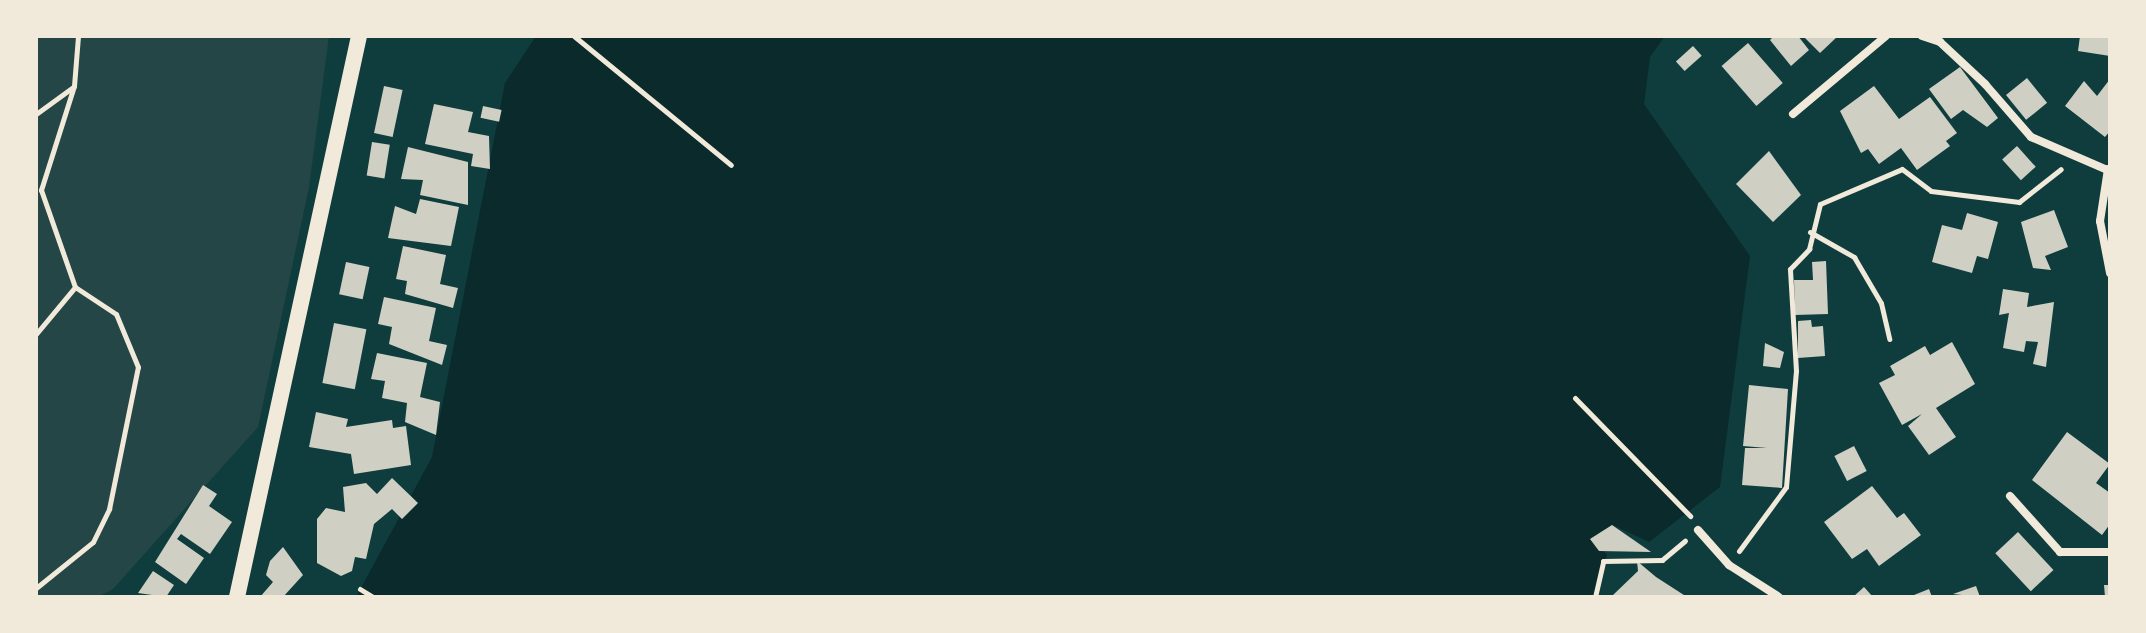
<!DOCTYPE html>
<html>
<head>
<meta charset="utf-8">
<style>
  body { margin:0 }
  #map { position:relative; width:2146px; height:633px; overflow:hidden; background:#0f3d3e; font-family:Arial,sans-serif }
  div>[style] { position:absolute }
  .green>* { inset:0; background:#244646 }
  .water>* { inset:0; background:#0a2a2b }
  .building>* { inset:0; background:#cfcfc3; transform-origin:0 0 }
  .path>* { height:5px; margin:-2.5px; padding:0 2.5px; transform-origin:2.5px; border-radius:2.5px; background:#f1e9da }
  .minor>* { height:8px; margin:-4px; padding:0 4px; transform-origin:4px; border-radius:4px; background:#f1e9da }
  .secondary>* { height:16px; margin:-8px; padding:0 8px; transform-origin:8px; border-radius:8px; background:#f1e9da }
  span { translate:-50% -50%; white-space:nowrap; text-align:center; line-height:1.15; -webkit-text-stroke:6px #f1e9da; paint-order:stroke }
  .frame { position:absolute; inset:0; border:38px solid #f1e9da; pointer-events:none }
</style>
</head>
<body>
<div id="map">
  <div class="green">
    <div style="clip-path:polygon(36px 36px,329px 36px,309px 187px,258px 427px,113px 589px,97px 597px,36px 597px)"></div>
  </div>
  <div class="water">
    <div style="clip-path:polygon(536px 36px,1665px 36px,1650px 57px,1644px 104px,1750px 256px,1720px 487px,1649px 542px,1613px 525px,1593px 539px,1607px 555px,1593px 597px,356px 597px,432px 457px,505px 83px)"></div>
  </div>
  <div class="building">
    <div style="clip-path:polygon(1774px 36px,1798px 36px,1809px 50px,1791px 66px,1770px 40px)"></div>
    <div style="clip-path:polygon(1803px 36px,1838px 36px,1820px 53px)"></div>
    <div style="clip-path:polygon(2080px 36px,2110px 36px,2110px 56px,2078px 51px)"></div>
    <div style="left:1748px;top:43px;width:53px;height:35px;rotate:49deg"></div>
    <div style="left:1693px;top:46px;width:13px;height:23px;rotate:48deg"></div>
    <div style="clip-path:polygon(1960px 67px,1998px 118px,1987px 127px,1963px 110px,1951px 119px,1929px 89px)"></div>
    <div style="left:2027px;top:78px;width:32px;height:27px;rotate:51deg"></div>
    <div style="clip-path:polygon(2110px 79px,2110px 131px,2105px 137px,2065px 106px,2084px 81px,2097px 96px)"></div>
    <div style="left:384px;top:86px;width:19px;height:48px;rotate:12deg"></div>
    <div style="clip-path:polygon(1874px 86px,1899px 119px,1930px 97px,1957px 133px,1946px 141px,1950px 146px,1917px 170px,1901px 148px,1879px 164px,1868px 149px,1861px 153px,1840px 111px)"></div>
    <div style="clip-path:polygon(434px 104px,473px 112px,468px 132px,489px 136px,490px 169px,471px 166px,473px 154px,425px 144px)"></div>
    <div style="left:483px;top:106px;width:19px;height:12px;rotate:12deg"></div>
    <div style="left:372px;top:142px;width:18px;height:34px;rotate:9deg"></div>
    <div style="left:2017px;top:146px;width:28px;height:20px;rotate:48deg"></div>
    <div style="clip-path:polygon(408px 147px,468px 162px,468px 205px,420px 195px,423px 180px,401px 179px)"></div>
    <div style="clip-path:polygon(1769px 151px,1801px 195px,1773px 222px,1736px 184px)"></div>
    <div style="clip-path:polygon(420px 199px,459px 207px,451px 246px,388px 238px,395px 206px,416px 214px)"></div>
    <div style="clip-path:polygon(2054px 210px,2068px 247px,2045px 256px,2051px 270px,2033px 268px,2021px 222px)"></div>
    <div style="clip-path:polygon(1967px 213px,1998px 222px,1988px 259px,1977px 256px,1972px 273px,1932px 262px,1942px 225px,1962px 230px)"></div>
    <div style="clip-path:polygon(403px 246px,446px 255px,440px 284px,458px 288px,453px 308px,405px 294px,407px 281px,396px 279px)"></div>
    <div style="clip-path:polygon(1826px 261px,1828px 314px,1795px 315px,1794px 280px,1813px 280px,1812px 262px)"></div>
    <div style="left:346px;top:262px;width:24px;height:33px;rotate:12deg"></div>
    <div style="clip-path:polygon(2003px 289px,2029px 293px,2027px 307px,2054px 302px,2046px 367px,2033px 364px,2038px 342px,2026px 341px,2024px 352px,2003px 348px,2009px 313px,1999px 315px)"></div>
    <div style="clip-path:polygon(384px 297px,436px 308px,429px 341px,447px 345px,442px 365px,389px 344px,392px 327px,378px 324px)"></div>
    <div style="clip-path:polygon(1811px 320px,1812px 327px,1823px 326px,1825px 356px,1798px 358px,1798px 321px)"></div>
    <div style="left:334px;top:323px;width:33px;height:61px;rotate:11deg"></div>
    <div style="clip-path:polygon(1952px 342px,1975px 384px,1936px 408px,1956px 437px,1929px 455px,1908px 426px,1922px 414px,1902px 425px,1879px 383px,1895px 375px,1890px 366px,1925px 346px,1930px 355px)"></div>
    <div style="clip-path:polygon(1765px 343px,1784px 352px,1780px 368px,1763px 366px)"></div>
    <div style="clip-path:polygon(377px 353px,427px 363px,420px 397px,440px 402px,436px 435px,405px 422px,407px 403px,382px 398px,385px 381px,371px 379px)"></div>
    <div style="clip-path:polygon(1749px 385px,1788px 389px,1782px 488px,1742px 485px,1745px 448px,1767px 448px,1743px 446px)"></div>
    <div style="clip-path:polygon(316px 412px,348px 419px,346px 427px,392px 420px,393px 428px,406px 426px,411px 465px,354px 474px,351px 454px,309px 447px)"></div>
    <div style="clip-path:polygon(2067px 432px,2110px 464px,2096px 483px,2110px 493px,2110px 524px,2102px 535px,2032px 480px)"></div>
    <div style="left:1854px;top:446px;width:28px;height:22px;rotate:63deg"></div>
    <div style="clip-path:polygon(392px 478px,418px 503px,402px 519px,392px 509px,374px 524px,366px 559px,355px 557px,352px 571px,341px 576px,317px 563px,317px 519px,326px 508px,345px 512px,343px 487px,366px 483px,377px 494px)"></div>
    <div style="clip-path:polygon(203px 485px,217px 494px,209px 506px,232px 522px,210px 554px,181px 534px,177px 539px,204px 558px,186px 584px,155px 562px)"></div>
    <div style="clip-path:polygon(1872px 486px,1897px 518px,1904px 513px,1921px 535px,1879px 566px,1867px 549px,1852px 559px,1824px 522px)"></div>
    <div style="clip-path:polygon(1612px 525px,1651px 552px,1599px 551px,1590px 539px)"></div>
    <div style="left:2018px;top:532px;width:52px;height:31px;rotate:47deg"></div>
    <div style="clip-path:polygon(283px 547px,303px 575px,283px 597px,260px 597px,273px 582px,266px 575px,270px 561px)"></div>
    <div style="clip-path:polygon(1637px 561px,1656px 577px,1687px 597px,1613px 595px,1638px 571px)"></div>
    <div style="clip-path:polygon(153px 571px,174px 585px,166px 597px,138px 593px)"></div>
    <div style="clip-path:polygon(2104px 585px,2110px 585px,2110px 597px,2105px 597px)"></div>
    <div style="clip-path:polygon(1976px 586px,1980px 597px,1953px 594px)"></div>
    <div style="clip-path:polygon(1864px 587px,1873px 597px,1853px 597px)"></div>
    <div style="clip-path:polygon(1929px 589px,1932px 597px,1909px 597px)"></div>
  </div>
  <div class="path">
    <div style="left:574px;top:36px;width:203px;rotate:39.4deg"></div>
    <div style="left:36px;top:114px;width:46px;rotate:-36.1deg"></div>
    <div style="left:1810px;top:232px;width:51px;rotate:29.6deg"></div>
    <div style="left:1854px;top:257px;width:53px;rotate:59.6deg"></div>
    <div style="left:1881px;top:303px;width:37px;rotate:77deg"></div>
    <div style="left:36px;top:334px;width:61px;rotate:-50.3deg"></div>
    <div style="left:1575px;top:398px;width:165px;rotate:45.7deg"></div>
    <div style="left:1739px;top:551px;width:79px;rotate:-53.7deg"></div>
    <div style="left:1786px;top:487px;width:116px;rotate:-85.1deg"></div>
    <div style="left:1796px;top:371px;width:102px;rotate:-93.4deg"></div>
    <div style="left:1790px;top:269px;width:28px;rotate:-46deg"></div>
    <div style="left:1809px;top:249px;width:46px;rotate:-76.3deg"></div>
    <div style="left:1820px;top:204px;width:89px;rotate:-23.1deg"></div>
    <div style="left:1902px;top:169px;width:36px;rotate:37deg"></div>
    <div style="left:1931px;top:191px;width:89px;rotate:7.1deg"></div>
    <div style="left:2019px;top:202px;width:53px;rotate:-38.2deg"></div>
    <div style="left:36px;top:588px;width:73px;rotate:-38.9deg"></div>
    <div style="left:93px;top:542px;width:37px;rotate:-64deg"></div>
    <div style="left:109px;top:509px;width:145px;rotate:-78.5deg"></div>
    <div style="left:138px;top:367px;width:57px;rotate:-112.5deg"></div>
    <div style="left:116px;top:314px;width:49px;rotate:-146.6deg"></div>
    <div style="left:75px;top:287px;width:103px;rotate:-109.3deg"></div>
    <div style="left:41px;top:190px;width:109px;rotate:-72.4deg"></div>
    <div style="left:74px;top:86px;width:50px;rotate:-85.4deg"></div>
    <div style="left:360px;top:589px;width:15px;rotate:32deg"></div>
    <div style="left:1595px;top:597px;width:37px;rotate:-77deg"></div>
    <div style="left:1603px;top:561px;width:59px;rotate:-1deg"></div>
    <div style="left:1662px;top:560px;width:30px;rotate:-40deg"></div>
  </div>
  <div class="minor">
    <div style="left:1922px;top:36px;width:19px;rotate:18deg"></div>
    <div style="left:1940px;top:42px;width:62px;rotate:43deg"></div>
    <div style="left:1985px;top:84px;width:70px;rotate:49deg"></div>
    <div style="left:2031px;top:137px;width:81px;rotate:23.4deg"></div>
    <div style="left:1793px;top:114px;width:121px;rotate:-40deg"></div>
    <div style="left:2108px;top:169px;width:53px;rotate:98.7deg"></div>
    <div style="left:2100px;top:221px;width:53px;rotate:79.1deg"></div>
    <div style="left:2010px;top:496px;width:75px;rotate:48.2deg"></div>
    <div style="left:2060px;top:552px;width:50px"></div>
    <div style="left:1698px;top:530px;width:47px;rotate:48.5deg"></div>
    <div style="left:1729px;top:565px;width:59px;rotate:32.6deg"></div>
  </div>
  <div class="secondary">
    <div style="left:237px;top:597px;width:574px;rotate:-77.73deg"></div>
  </div>
  <div class="frame"></div>
</div>
</body>
</html>
